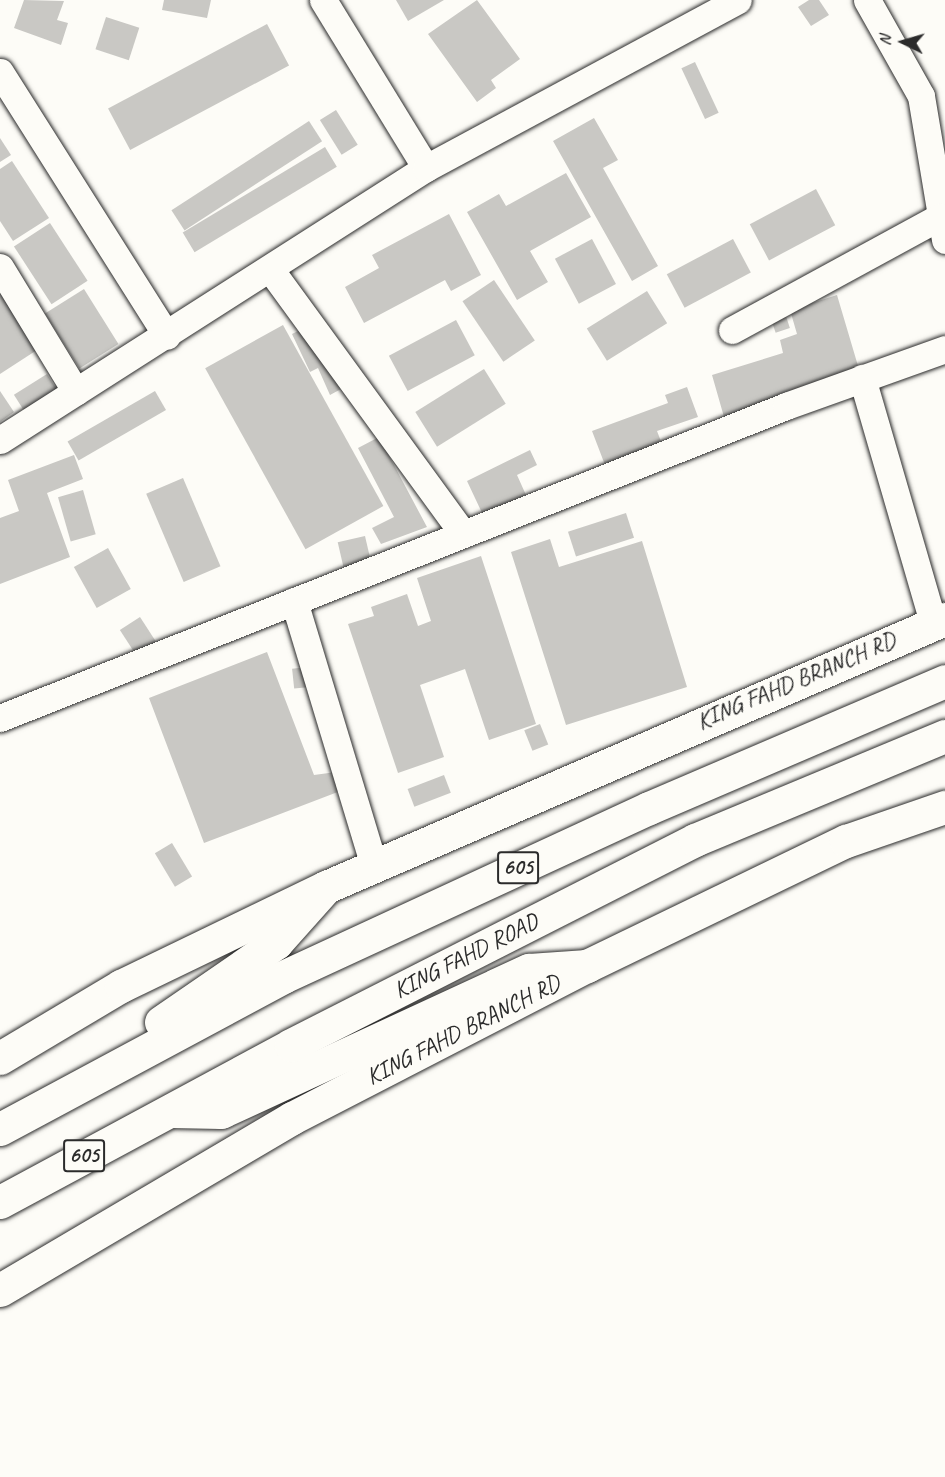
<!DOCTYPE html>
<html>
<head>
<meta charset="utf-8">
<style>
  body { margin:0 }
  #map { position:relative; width:945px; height:1477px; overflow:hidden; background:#fdfcf7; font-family:Caveat,sans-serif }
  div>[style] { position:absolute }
  .building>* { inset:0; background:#c9c8c4; transform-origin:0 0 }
  .roads { filter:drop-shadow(0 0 2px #2b2b2b) drop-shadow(0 0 2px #2b2b2b) }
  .minor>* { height:27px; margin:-13.5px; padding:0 13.5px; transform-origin:13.5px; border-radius:13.5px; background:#fdfcf7 }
  .major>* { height:33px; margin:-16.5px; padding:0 16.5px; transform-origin:16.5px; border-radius:16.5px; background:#fdfcf7 }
  .highway>* { height:33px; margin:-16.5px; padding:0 16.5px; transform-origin:16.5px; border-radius:16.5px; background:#fdfcf7 }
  span { translate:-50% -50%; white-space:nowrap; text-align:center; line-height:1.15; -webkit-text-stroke:4.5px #fdfcf7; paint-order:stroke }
  .shield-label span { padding:2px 4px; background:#fdfcf7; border:2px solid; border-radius:4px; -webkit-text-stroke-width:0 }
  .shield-label { font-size:22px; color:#2b2b2b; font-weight:700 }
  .street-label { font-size:24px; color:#2b2b2b }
  .north { position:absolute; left:873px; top:12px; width:60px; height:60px; -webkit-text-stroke:4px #fdfcf7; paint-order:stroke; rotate:275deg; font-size:16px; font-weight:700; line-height:24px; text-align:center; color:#2b2b2b }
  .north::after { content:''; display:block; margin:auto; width:21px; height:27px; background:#2b2b2b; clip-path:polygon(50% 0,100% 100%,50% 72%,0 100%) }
</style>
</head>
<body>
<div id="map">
  <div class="building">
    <div style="clip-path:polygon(24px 0,64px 1px,57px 20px,68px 23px,61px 45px,14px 28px)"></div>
    <div style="clip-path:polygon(164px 0,211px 0,207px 18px,162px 10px)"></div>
    <div style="clip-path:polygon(396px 0,444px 0,408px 21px)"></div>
    <div style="clip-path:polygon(477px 0,520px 59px,491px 80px,496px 88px,477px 102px,428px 34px)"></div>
    <div style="clip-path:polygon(809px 0,819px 0,829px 15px,811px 26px,798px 7px)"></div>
    <div style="left:106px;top:17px;width:35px;height:34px;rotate:18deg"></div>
    <div style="left:267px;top:24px;width:47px;height:180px;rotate:62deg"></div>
    <div style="left:695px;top:62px;width:56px;height:15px;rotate:65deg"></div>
    <div style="left:336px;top:110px;width:41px;height:19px;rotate:58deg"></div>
    <div style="clip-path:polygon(594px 118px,618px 160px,603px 168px,658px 266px,632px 281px,553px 141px)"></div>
    <div style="left:309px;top:121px;width:24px;height:164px;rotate:57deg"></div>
    <div style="clip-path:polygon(0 138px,11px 155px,0 162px)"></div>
    <div style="left:325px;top:147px;width:23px;height:166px;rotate:59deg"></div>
    <div style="clip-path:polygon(12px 161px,49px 218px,13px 241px,0 221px,0 169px)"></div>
    <div style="clip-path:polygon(566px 173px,591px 217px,530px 251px,548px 282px,517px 300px,467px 212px,499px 194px,506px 206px)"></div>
    <div style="left:816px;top:189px;width:41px;height:75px;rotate:62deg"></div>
    <div style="clip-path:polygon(449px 214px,481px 275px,451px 291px,445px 280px,364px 323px,345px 287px,379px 268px,372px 255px)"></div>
    <div style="left:50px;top:223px;width:69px;height:43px;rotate:57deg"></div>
    <div style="left:592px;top:239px;width:51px;height:42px;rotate:62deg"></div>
    <div style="left:733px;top:239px;width:38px;height:75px;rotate:62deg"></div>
    <div style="left:494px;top:280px;width:73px;height:38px;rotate:56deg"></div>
    <div style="left:84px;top:289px;width:65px;height:46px;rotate:58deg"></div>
    <div style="left:647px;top:291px;width:38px;height:71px;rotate:58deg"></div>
    <div style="clip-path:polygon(0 293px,37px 350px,0 374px)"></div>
    <div style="clip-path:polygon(837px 295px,861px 376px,724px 417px,712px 375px,783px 353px,780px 340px,797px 334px,790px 310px)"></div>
    <div style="left:784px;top:310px;width:19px;height:15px;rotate:72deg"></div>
    <div style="left:456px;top:320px;width:40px;height:76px;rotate:62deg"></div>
    <div style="left:283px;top:325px;width:207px;height:89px;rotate:61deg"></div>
    <div style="clip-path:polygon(310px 325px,341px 389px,330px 395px,318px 368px,310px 372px,292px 334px)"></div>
    <div style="left:484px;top:369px;width:41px;height:81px;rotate:58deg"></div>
    <div style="left:47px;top:374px;width:19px;height:39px;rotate:58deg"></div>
    <div style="clip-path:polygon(687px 387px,698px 417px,657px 431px,662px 444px,605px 465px,592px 431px,668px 403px,665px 395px)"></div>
    <div style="clip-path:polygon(0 391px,14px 412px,0 422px)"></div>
    <div style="left:155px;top:391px;width:22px;height:101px;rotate:60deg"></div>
    <div style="clip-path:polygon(379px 437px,427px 527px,381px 544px,372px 528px,394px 517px,358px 448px)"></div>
    <div style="clip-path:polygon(530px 450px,537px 465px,517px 475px,526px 495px,483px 515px,467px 481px)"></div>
    <div style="clip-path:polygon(74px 455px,83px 479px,47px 493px,70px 557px,0 584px,0 518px,19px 511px,8px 480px)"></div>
    <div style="left:183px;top:478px;width:96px;height:40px;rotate:67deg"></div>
    <div style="left:83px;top:490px;width:46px;height:26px;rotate:74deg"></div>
    <div style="left:626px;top:513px;width:26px;height:61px;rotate:72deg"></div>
    <div style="left:365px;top:536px;width:27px;height:28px;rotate:77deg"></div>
    <div style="clip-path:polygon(550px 539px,559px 567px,642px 541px,687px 687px,566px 725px,511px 552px)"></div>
    <div style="left:108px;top:548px;width:47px;height:39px;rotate:61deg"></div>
    <div style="clip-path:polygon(481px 556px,536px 724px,489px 740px,465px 669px,420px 685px,444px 757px,398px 773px,348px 624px,374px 616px,371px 607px,407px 594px,418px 626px,431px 621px,417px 578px)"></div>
    <div style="left:140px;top:617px;width:33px;height:24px;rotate:57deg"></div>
    <div style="clip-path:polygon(267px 652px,314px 775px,336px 772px,343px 790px,204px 843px,149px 698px)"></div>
    <div style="left:308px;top:667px;width:20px;height:16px;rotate:84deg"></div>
    <div style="left:540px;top:724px;width:22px;height:17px;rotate:68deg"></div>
    <div style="left:444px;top:775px;width:19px;height:39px;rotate:69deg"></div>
    <div style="left:172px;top:843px;width:39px;height:20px;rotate:59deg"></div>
  </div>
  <div class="roads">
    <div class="minor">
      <div style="left:323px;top:0;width:197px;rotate:58.5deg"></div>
      <div style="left:867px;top:0;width:110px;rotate:60.6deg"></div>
      <div style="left:921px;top:96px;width:146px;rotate:80.5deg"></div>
      <div style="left:0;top:72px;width:312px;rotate:57.7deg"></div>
      <div style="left:0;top:267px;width:146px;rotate:58.7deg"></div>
      <div style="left:270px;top:269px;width:328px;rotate:53.9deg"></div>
      <div style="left:732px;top:330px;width:236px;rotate:-28.6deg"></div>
      <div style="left:862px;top:378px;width:255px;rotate:73.8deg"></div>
      <div style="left:0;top:440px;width:505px;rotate:-32.56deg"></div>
      <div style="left:426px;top:168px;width:354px;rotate:-28.3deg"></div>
      <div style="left:294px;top:601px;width:277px;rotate:73.2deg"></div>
      <div style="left:0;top:718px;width:846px;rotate:-21.65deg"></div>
      <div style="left:786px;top:406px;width:169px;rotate:-19.7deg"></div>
    </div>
    <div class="major">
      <div style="left:0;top:1058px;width:141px;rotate:-30.8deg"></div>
      <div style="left:121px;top:986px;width:228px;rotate:-25.8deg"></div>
      <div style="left:326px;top:887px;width:675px;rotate:-23.41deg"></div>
      <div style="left:0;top:1290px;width:339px;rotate:-30.5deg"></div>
      <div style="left:292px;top:1118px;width:332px;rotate:-27.3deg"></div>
      <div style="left:587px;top:966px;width:288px;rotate:-25.8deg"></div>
      <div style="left:846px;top:841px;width:105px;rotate:-19deg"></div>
    </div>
    <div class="highway">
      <div style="left:161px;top:1022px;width:140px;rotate:-34.5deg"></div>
      <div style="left:276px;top:943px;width:75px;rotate:-48.2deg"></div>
      <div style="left:171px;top:1111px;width:50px;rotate:1.1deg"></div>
      <div style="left:221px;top:1112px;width:339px;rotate:-24.8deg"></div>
      <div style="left:529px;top:970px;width:58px;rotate:-3.9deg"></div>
      <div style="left:0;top:1129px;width:321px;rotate:-28.2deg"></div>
      <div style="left:283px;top:977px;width:403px;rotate:-24.8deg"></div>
      <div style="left:649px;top:808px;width:322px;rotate:-23.2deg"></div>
      <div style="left:0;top:1202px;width:331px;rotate:-28.3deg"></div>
      <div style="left:291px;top:1045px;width:453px;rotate:-26.9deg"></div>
      <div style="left:695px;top:840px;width:271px;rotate:-22.6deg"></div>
    </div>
  </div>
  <div class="shield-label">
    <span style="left:518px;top:868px">605</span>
    <span style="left:84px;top:1156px">605</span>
  </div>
  <div class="street-label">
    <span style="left:796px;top:681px;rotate:-23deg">KING FAHD BRANCH RD</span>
    <span style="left:466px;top:956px;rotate:-27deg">KING FAHD ROAD</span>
    <span style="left:463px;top:1030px;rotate:-27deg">KING FAHD BRANCH RD</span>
  </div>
  <div class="north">N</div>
</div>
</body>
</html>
